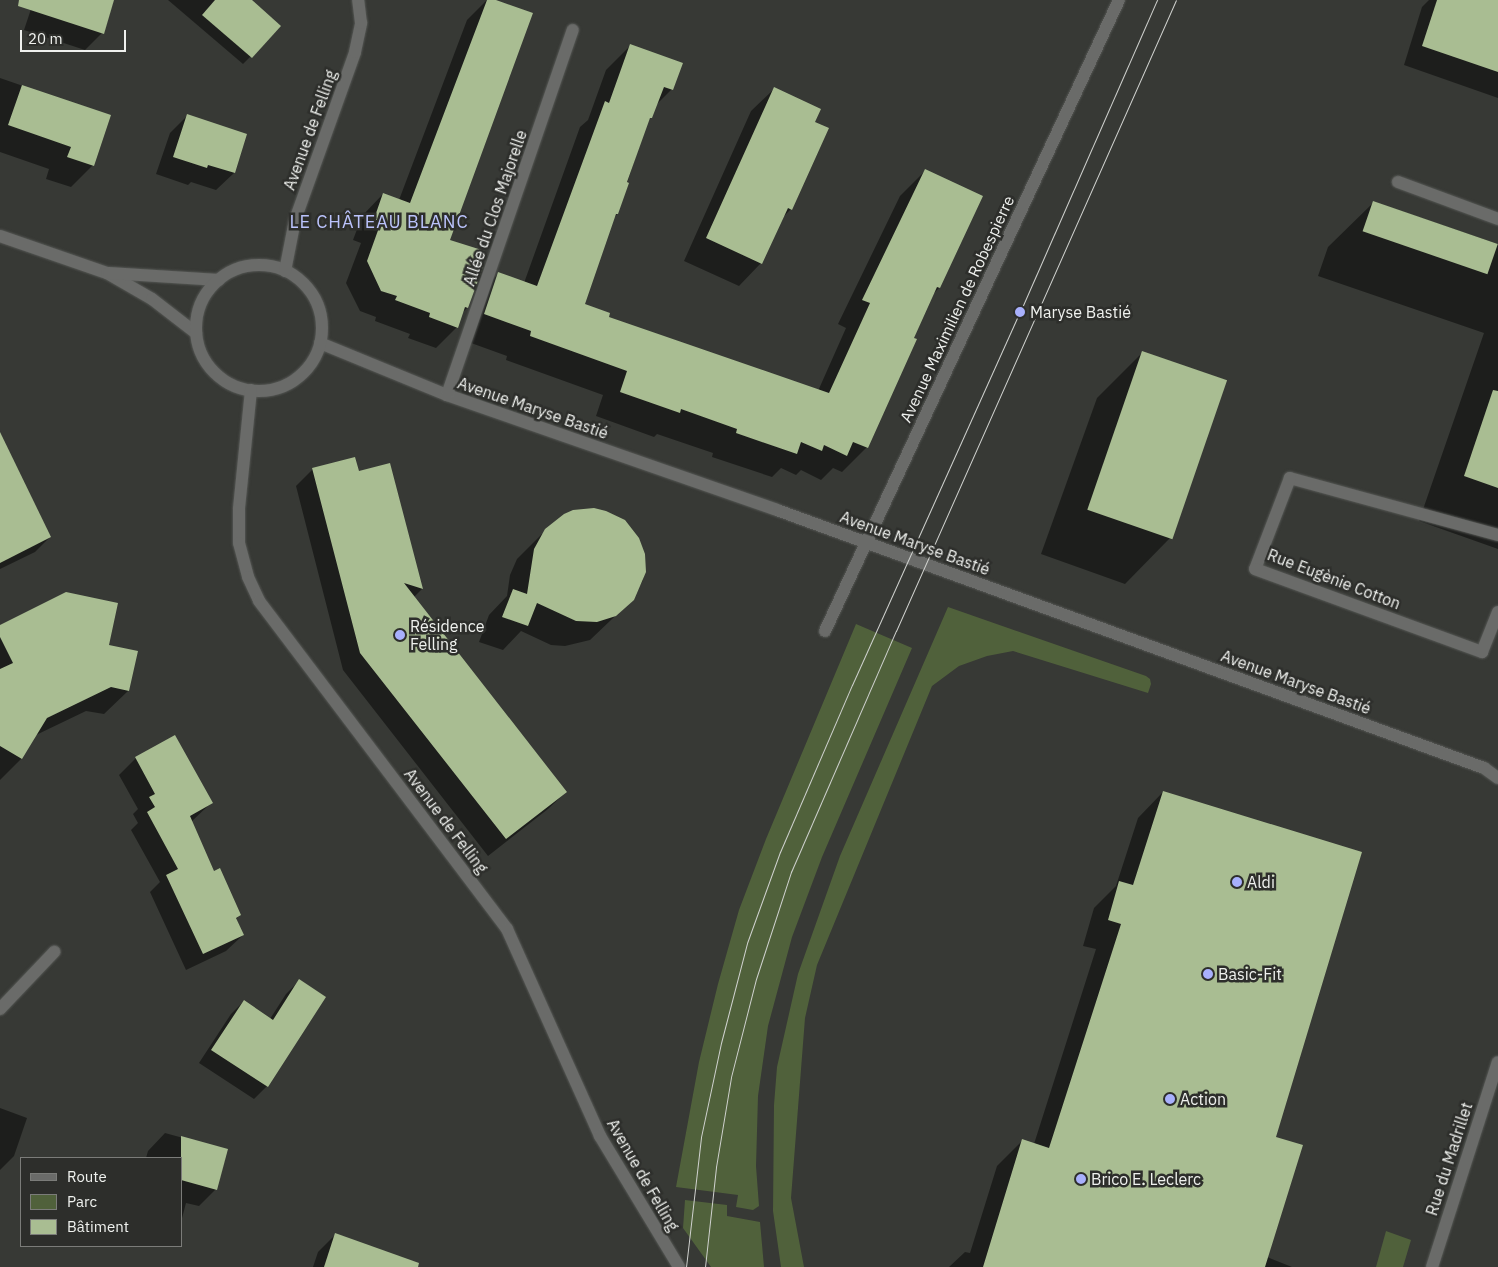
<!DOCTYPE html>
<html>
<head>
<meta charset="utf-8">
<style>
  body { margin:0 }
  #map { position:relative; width:1498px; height:1267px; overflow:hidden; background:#373935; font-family:"IBM Plex Sans",sans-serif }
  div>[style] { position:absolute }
  .green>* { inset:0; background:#50613b }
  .shadow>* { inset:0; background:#0007 }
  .building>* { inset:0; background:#a9bd92; transform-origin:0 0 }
  .roads { filter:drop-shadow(0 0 1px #545653) drop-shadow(0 0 1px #545653) }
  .minor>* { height:12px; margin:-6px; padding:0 6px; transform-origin:6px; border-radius:6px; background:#6a6b69 }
  .tertiary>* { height:12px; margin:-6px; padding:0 6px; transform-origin:6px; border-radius:6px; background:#6a6b69 }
  .tertiary>.ring { margin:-6px; padding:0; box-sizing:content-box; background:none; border:12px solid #6a6b69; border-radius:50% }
  .tram>* { height:1px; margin:-0.5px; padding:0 0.5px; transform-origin:0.5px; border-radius:0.5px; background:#d0d2cf }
  .dots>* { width:14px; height:14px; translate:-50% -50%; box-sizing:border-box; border:2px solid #2d2e2b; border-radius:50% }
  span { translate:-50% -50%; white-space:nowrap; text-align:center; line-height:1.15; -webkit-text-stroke:5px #2d2e2b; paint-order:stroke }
  .street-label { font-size:16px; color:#eff1ee }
  .poi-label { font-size:16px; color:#eff1ee }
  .left { translate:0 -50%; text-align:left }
  .neighbourhood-label { font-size:18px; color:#bbc3fc; letter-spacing:1px }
  .legend { position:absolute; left:20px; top:1157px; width:162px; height:90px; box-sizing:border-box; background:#2d2e2b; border:1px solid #7b7c79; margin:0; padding:6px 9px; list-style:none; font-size:15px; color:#eff1ee }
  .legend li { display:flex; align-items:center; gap:10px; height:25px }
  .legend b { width:25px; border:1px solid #7b7c79 }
  .scale { position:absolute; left:20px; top:30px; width:106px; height:22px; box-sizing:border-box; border:2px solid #eff1ee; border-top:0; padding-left:6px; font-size:15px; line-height:18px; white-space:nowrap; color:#eff1ee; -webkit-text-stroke:4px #2d2e2b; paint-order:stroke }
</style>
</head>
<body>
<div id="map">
  <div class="green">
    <div style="clip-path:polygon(948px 607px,1146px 676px,1150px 679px,1151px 684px,1148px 693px,1013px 651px,987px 656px,959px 666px,932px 686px,817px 965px,805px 1018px,791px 1198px,804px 1267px,781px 1267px,773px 1211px,774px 1105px,777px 1067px,798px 974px,840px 856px)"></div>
    <div style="clip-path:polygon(856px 624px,912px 648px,822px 857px,792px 937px,768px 1026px,758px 1096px,756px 1166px,759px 1206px,753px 1210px,736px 1207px,738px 1195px,676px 1187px,699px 1062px,718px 984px,739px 910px,766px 839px)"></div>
    <div style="clip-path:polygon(685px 1200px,727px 1205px,727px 1216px,760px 1222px,764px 1267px,711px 1267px,683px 1228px)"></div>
    <div style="clip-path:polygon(1386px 1231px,1411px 1240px,1403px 1267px,1376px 1267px)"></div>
  </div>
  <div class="shadow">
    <div style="clip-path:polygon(34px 0,113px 0,102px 33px,85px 50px,24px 30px)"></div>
    <div style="clip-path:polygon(168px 0,250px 0,260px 47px,243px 64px)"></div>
    <div style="clip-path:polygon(487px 0,492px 0,449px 241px,481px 268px,467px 308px,462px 313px,457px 327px,436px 348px,408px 338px,410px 334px,375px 321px,376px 317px,360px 311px,346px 283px,361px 243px,353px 240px,362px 216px,383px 194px,399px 200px,467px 20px)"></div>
    <div style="clip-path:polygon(1429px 0,1498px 0,1498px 98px,1404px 65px,1422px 7px)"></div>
    <div style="clip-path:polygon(631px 45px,672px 89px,656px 105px,651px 117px,647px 122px,617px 214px,614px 218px,583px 305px,607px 318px,818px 391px,846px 328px,838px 324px,900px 196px,925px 171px,939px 288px,932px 295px,867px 447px,842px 472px,833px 468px,821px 480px,801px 470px,796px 475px,781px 468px,772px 477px,712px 457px,713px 453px,657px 434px,654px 437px,596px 416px,603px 395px,506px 360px,507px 356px,460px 339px,474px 299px,498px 274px,524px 283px,580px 127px,588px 120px,606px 70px)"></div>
    <div style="clip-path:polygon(0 78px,110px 116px,93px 165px,71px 187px,46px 179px,49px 169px,0 152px)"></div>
    <div style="clip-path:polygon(774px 89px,813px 123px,791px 209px,782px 218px,761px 263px,739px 286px,684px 261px,751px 111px)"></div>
    <div style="clip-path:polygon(187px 116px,246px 135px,234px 173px,216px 190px,191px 182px,188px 185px,156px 174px,170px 133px)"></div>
    <div style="clip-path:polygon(1374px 202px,1498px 244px,1498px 549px,1419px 521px,1484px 333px,1318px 276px,1328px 247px)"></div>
    <div style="clip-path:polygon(1143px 352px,1225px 380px,1170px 538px,1125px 584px,1041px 554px,1097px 398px)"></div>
    <div style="clip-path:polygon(0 442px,50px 537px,35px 552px,0 569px)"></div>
    <div style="clip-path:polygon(390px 465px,422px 589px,414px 597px,566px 792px,548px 809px,488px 856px,343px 670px,296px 486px,313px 469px,358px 473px)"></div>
    <div style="clip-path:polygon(542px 534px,645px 559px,643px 580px,633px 599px,590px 640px,565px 646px,551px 645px,521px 631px,503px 650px,479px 642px,489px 615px,507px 596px,510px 575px,517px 559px)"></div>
    <div style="clip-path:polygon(0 626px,108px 646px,128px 691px,104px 714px,86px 711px,36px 735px,21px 759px,0 780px)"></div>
    <div style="clip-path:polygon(136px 758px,211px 803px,191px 822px,214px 873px,240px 915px,236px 919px,243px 935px,226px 951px,186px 970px,150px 892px,160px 882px,131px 830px,138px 823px,133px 814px,138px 809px,119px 775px)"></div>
    <div style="clip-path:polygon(1163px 792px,1274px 1137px,1267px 1257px,1292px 1267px,949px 1267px,965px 1252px,970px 1253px,997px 1166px,1023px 1140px,1034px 1144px,1096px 949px,1083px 946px,1094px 908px,1116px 886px,1138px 818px)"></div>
    <div style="clip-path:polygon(299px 981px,325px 997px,267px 1086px,254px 1099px,199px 1063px,231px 1014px,244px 1001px,270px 1019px,286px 994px)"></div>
    <div style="clip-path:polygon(0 1108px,27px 1118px,14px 1156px,0 1170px)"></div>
    <div style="clip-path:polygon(165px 1133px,227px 1150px,216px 1189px,199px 1206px,186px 1203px,181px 1222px,181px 1158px,146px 1158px,148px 1151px)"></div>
    <div style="clip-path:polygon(335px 1235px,395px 1267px,313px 1267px,318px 1252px)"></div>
  </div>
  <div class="building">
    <div style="clip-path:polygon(19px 0,114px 0,104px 34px,18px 6px)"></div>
    <div style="clip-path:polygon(215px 0,252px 0,281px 26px,252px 58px,202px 15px)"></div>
    <div style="clip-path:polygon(487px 0,496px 0,533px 13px,450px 240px,485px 251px,480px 266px,483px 267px,468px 308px,465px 307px,458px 328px,429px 317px,430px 313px,395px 300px,397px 296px,381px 291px,367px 261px,381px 222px,374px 219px,383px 193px,410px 203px)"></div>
    <div style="clip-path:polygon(1437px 0,1498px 0,1498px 72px,1422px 46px)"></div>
    <div style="clip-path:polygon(630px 44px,683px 63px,673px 90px,664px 87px,652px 118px,650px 118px,627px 182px,629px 183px,618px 214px,616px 214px,585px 304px,610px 313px,609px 317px,829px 393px,870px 303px,862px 300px,925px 169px,983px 196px,940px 288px,937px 287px,914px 338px,917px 339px,868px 448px,853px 442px,847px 456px,824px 445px,822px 451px,801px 442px,797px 454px,736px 433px,737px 429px,681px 409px,680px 413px,620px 392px,627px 371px,530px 336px,531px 331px,484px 314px,498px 272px,537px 286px,605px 101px,609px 103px)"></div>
    <div style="clip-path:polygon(22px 85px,111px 115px,94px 166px,67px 157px,71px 147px,8px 125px)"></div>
    <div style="clip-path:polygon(774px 87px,821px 109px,815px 122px,829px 128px,792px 210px,788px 208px,762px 264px,706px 238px)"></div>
    <div style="clip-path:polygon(187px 114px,247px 134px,235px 173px,208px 165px,207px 168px,173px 157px)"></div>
    <div style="left:1373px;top:201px;width:132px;height:32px;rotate:19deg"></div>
    <div style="left:1142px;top:351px;width:90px;height:168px;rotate:19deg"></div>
    <div style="clip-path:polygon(1493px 390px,1498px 391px,1498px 488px,1464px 476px)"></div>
    <div style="clip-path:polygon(0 432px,51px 537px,0 563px)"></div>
    <div style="clip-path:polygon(355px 457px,359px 471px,390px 463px,423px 589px,404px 583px,567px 792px,506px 839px,360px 653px,312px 468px)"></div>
    <div style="clip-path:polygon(594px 508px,606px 511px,625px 520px,639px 538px,645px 554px,646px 572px,634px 600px,616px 616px,597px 622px,576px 621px,537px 603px,528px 626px,502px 617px,513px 589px,527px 594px,534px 549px,545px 529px,564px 514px,573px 510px)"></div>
    <div style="clip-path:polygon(66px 592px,118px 603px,109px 645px,138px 651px,129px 691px,111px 687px,47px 718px,22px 759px,0 746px,0 669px,13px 663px,0 637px,0 625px)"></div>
    <div style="clip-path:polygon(175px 735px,213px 803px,190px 816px,214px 871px,220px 868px,241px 915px,236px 918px,244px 935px,203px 954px,166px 875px,178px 869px,147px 812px,155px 807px,149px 797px,155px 794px,135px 757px)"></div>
    <div style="clip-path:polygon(1163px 791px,1362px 852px,1276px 1137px,1303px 1145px,1265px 1267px,983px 1267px,1022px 1139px,1049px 1148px,1121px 924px,1108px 920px,1119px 881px,1133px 885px)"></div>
    <div style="clip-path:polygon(299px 979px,326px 997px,268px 1087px,211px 1050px,244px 1000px,273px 1020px)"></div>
    <div style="clip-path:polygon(181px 1136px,228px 1149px,217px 1190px,181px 1180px)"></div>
    <div style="clip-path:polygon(335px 1233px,419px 1263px,418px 1267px,324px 1267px)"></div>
  </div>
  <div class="roads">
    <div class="minor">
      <div style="left:1398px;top:182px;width:107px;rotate:20.3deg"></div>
      <div style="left:0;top:236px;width:113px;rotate:19.1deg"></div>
      <div style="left:107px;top:273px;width:52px;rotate:30deg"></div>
      <div style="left:152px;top:299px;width:56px;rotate:37.7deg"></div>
      <div style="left:109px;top:273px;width:110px;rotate:3.6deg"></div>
      <div style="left:320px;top:343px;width:137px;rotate:22.3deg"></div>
      <div style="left:447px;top:395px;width:349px;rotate:19.2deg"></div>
      <div style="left:777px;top:510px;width:753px;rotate:20.05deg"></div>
      <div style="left:1484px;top:768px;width:17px;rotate:36deg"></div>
      <div style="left:447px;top:395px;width:386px;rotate:-71deg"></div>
      <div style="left:1498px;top:535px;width:216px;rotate:-164.7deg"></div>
      <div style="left:1290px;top:478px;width:97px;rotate:111deg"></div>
      <div style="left:1255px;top:569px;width:242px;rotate:20.1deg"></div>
      <div style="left:1482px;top:652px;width:43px;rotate:-68.2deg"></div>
      <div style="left:825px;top:631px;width:696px;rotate:-65.02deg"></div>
      <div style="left:0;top:1009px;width:79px;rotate:-46.5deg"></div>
    </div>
    <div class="tertiary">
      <div class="ring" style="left:196px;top:265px;width:114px;height:114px"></div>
      <div style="left:285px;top:271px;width:52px;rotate:-78.9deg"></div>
      <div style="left:295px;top:220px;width:178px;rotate:-70.3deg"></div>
      <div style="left:355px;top:52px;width:30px;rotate:-78deg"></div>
      <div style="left:361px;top:23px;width:23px;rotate:-97deg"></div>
      <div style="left:251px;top:390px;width:120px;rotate:95.8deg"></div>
      <div style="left:239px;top:509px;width:34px;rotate:90deg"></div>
      <div style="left:239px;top:543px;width:35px;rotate:75deg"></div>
      <div style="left:248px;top:577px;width:26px;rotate:65deg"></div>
      <div style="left:259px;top:601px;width:411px;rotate:52.9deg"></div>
      <div style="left:507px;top:929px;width:227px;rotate:65.8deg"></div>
      <div style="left:600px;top:1136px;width:153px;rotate:58.9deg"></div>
      <div style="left:1432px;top:1267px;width:215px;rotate:-72.2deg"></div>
    </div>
  </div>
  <div class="tram">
    <div style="left:686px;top:1267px;width:131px;rotate:-83.4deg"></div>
    <div style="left:701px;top:1137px;width:96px;rotate:-78deg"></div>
    <div style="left:721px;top:1043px;width:103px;rotate:-75.4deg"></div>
    <div style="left:747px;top:943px;width:97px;rotate:-70.1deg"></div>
    <div style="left:780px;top:852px;width:182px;rotate:-66.7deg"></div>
    <div style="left:852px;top:685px;width:409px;rotate:-65.8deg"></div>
    <div style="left:1020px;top:312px;width:341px;rotate:-66.3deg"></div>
    <div style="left:705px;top:1267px;width:101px;rotate:-83.7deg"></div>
    <div style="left:716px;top:1167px;width:91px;rotate:-80.5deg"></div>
    <div style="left:731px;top:1077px;width:101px;rotate:-75.7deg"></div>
    <div style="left:756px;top:979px;width:113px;rotate:-71.9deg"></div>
    <div style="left:791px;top:872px;width:263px;rotate:-66.5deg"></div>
    <div style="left:896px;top:631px;width:690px;rotate:-66.07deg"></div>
  </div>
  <div class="dots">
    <div style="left:1020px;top:312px;background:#a8b0fc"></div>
    <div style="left:400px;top:635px;background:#a8b0fc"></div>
    <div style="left:1237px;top:882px;background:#a8b0fc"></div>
    <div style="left:1208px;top:974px;background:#a8b0fc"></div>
    <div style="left:1170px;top:1099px;background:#a8b0fc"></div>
    <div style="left:1081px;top:1179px;background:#a8b0fc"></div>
  </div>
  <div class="street-label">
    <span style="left:310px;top:130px;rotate:-70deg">Avenue de Felling</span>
    <span style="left:495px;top:208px;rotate:-71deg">Allée du Clos Majorelle</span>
    <span style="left:957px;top:309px;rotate:-65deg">Avenue Maximilien de Robespierre</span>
    <span style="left:533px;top:408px;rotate:19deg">Avenue Maryse Bastié</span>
    <span style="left:915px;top:543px;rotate:20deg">Avenue Maryse Bastié</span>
    <span style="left:1334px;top:579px;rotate:21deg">Rue Eugènie Cotton</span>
    <span style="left:1296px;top:682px;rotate:20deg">Avenue Maryse Bastié</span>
    <span style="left:446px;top:821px;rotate:53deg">Avenue de Felling</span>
    <span style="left:1449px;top:1159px;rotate:-72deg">Rue du Madrillet</span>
    <span style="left:643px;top:1175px;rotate:60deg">Avenue de Felling</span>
  </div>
  <div class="poi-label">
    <span class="left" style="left:1030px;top:312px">Maryse Bastié</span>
    <span class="left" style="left:410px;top:635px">Résidence<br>Felling</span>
    <span class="left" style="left:1247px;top:882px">Aldi</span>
    <span class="left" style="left:1218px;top:974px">Basic-Fit</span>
    <span class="left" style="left:1180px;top:1099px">Action</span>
    <span class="left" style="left:1091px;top:1179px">Brico E. Leclerc</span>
  </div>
  <div class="neighbourhood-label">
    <span style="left:379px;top:222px">LE CHÂTEAU BLANC</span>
  </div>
  <ul class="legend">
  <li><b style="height:6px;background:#6a6b69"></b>Route</li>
  <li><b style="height:14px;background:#50613b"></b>Parc</li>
  <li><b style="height:14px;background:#a9bd92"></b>Bâtiment</li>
  </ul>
  <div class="scale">20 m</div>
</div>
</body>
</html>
